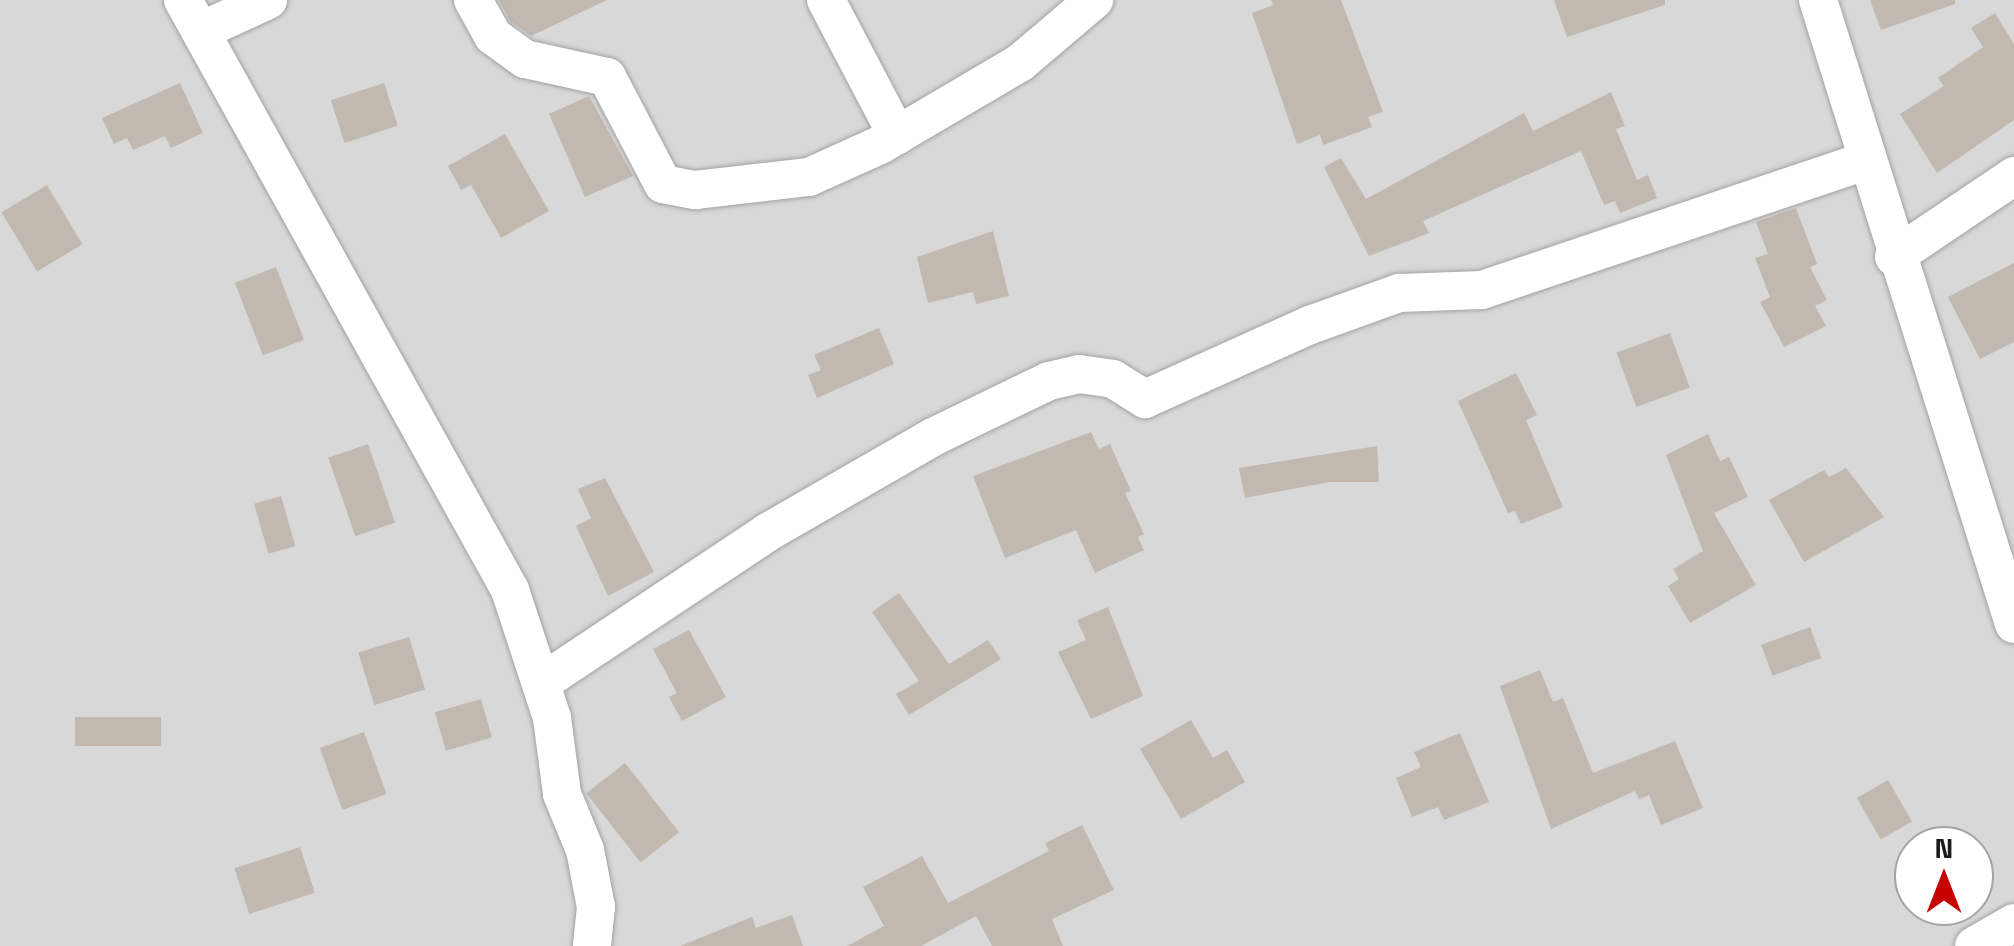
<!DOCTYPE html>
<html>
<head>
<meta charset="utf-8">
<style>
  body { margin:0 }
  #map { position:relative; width:2014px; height:946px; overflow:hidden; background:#ede9e0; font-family:"Space Grotesk",sans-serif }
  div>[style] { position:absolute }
  .residential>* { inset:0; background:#d9d8d8 }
  .building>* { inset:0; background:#c1b8b0; transform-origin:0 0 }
  .roads { filter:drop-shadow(0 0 2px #a2a2a2) drop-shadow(0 0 2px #a2a2a2) }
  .street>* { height:38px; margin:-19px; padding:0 19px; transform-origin:19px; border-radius:19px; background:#fff }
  span { translate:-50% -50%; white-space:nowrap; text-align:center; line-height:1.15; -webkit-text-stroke:9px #fff; paint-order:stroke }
  .north { position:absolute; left:1894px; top:826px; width:100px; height:100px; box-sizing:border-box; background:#fff; border:2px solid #a4a4a4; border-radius:50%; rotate:0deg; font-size:28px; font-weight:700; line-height:40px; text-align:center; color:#1b1b1b }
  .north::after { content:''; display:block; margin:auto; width:35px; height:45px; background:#c60300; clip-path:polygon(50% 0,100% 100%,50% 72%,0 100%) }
</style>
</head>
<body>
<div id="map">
  <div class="residential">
    <div style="clip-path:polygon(evenodd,0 0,2014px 0,2014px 946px,0 946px,0 0,1914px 846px,1974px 846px,1974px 906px,1914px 906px,1914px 846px)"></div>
  </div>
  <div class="building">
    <div style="clip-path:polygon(499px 0,607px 0,531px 36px,510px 21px)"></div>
    <div style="clip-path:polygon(1271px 0,1341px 0,1383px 112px,1368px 117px,1372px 127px,1323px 145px,1320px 135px,1297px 144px,1252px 13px,1273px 5px)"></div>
    <div style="clip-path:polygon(1554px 0,1665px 0,1665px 5px,1567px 37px)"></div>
    <div style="clip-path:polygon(1870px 0,1955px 0,1955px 4px,1881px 30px)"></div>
    <div style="clip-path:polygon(1995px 13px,2014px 44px,2014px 120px,1937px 173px,1900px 114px,1944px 86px,1938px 78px,1983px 47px,1971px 28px)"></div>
    <div style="clip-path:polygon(180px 83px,203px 133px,171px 148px,165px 136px,133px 150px,127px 138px,114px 144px,102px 118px)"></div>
    <div style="left:384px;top:83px;width:45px;height:56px;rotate:72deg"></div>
    <div style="clip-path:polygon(1611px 92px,1625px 126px,1616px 129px,1637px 180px,1648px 175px,1657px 198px,1620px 213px,1615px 201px,1604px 205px,1581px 151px,1423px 221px,1429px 233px,1369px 256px,1324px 167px,1341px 158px,1366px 199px,1524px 113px,1533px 131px)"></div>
    <div style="clip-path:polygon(589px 96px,633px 176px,585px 197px,549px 114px)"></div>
    <div style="clip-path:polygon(505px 134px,549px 211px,501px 238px,471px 185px,461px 190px,448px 166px)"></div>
    <div style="left:47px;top:185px;width:69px;height:53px;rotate:59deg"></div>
    <div style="clip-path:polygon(1796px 208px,1817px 264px,1810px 267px,1827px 300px,1815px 306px,1826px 326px,1784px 347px,1760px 302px,1770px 297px,1755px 258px,1768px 254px,1756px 222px)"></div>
    <div style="clip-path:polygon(993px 231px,1009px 296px,976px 304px,973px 292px,928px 303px,917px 257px)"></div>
    <div style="clip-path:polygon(2014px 263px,2014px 342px,1980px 359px,1948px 297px)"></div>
    <div style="left:276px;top:267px;width:78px;height:44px;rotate:69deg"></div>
    <div style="clip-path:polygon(879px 328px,894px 364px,817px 398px,808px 375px,821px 370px,814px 355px)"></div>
    <div style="left:1670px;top:333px;width:58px;height:57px;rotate:70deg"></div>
    <div style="clip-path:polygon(1516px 373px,1537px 415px,1526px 420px,1563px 507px,1521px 524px,1515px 511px,1508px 513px,1458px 401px)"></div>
    <div style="clip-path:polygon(1091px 432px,1099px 449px,1110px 444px,1131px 491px,1125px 493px,1144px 534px,1138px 537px,1144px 550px,1095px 573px,1076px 530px,1005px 558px,973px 476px)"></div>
    <div style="clip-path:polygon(1708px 434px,1720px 461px,1729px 457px,1748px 497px,1714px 513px,1756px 585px,1690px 623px,1668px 586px,1679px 579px,1673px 569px,1703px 551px,1666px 455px)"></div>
    <div style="left:368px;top:444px;width:83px;height:42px;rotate:71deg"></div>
    <div style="clip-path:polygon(1377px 446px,1379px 482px,1329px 482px,1245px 498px,1239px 468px)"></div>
    <div style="clip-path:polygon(1846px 468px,1884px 517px,1804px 562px,1769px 500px,1824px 470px,1829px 477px)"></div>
    <div style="clip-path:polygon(605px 478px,654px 572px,608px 596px,576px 526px,591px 518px,578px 489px)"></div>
    <div style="left:281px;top:496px;width:52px;height:28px;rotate:74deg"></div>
    <div style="clip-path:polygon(899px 593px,949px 664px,988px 640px,1001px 659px,909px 715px,896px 694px,919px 681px,872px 612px)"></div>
    <div style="clip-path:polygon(1108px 607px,1143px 696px,1091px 719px,1058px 652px,1086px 640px,1077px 620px)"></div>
    <div style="left:1810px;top:627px;width:33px;height:52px;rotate:70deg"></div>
    <div style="clip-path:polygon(689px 630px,726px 697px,682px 721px,669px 697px,677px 693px,653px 649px)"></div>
    <div style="left:409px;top:637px;width:55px;height:53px;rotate:73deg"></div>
    <div style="clip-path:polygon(1540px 670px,1553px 702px,1563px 698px,1593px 773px,1675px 741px,1703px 808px,1661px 825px,1649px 795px,1639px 799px,1635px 791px,1551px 829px,1500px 686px)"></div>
    <div style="left:481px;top:699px;width:40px;height:48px;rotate:74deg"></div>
    <div style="left:75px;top:717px;width:86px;height:29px"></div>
    <div style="clip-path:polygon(1191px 720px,1213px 758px,1227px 750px,1245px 782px,1181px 819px,1140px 749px)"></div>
    <div style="left:364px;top:732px;width:66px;height:47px;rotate:70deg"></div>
    <div style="clip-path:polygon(1460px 733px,1489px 802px,1444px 820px,1438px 807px,1412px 817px,1396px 778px,1421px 767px,1414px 752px)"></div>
    <div style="left:625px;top:763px;width:88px;height:49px;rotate:52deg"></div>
    <div style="left:1888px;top:780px;width:48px;height:36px;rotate:60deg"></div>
    <div style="clip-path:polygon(1082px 825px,1114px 890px,1052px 919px,1063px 946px,992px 946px,976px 916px,921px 946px,847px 946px,884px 926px,863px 887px,922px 856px,948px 903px,1049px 851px,1045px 843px)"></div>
    <div style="left:300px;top:847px;width:48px;height:69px;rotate:72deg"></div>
    <div style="clip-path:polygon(792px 915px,803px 946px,680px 946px,752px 917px,756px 928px)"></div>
  </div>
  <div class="roads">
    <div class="street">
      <div style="left:183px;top:0;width:675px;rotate:61deg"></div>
      <div style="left:510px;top:590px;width:135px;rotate:71.8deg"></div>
      <div style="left:552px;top:718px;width:77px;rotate:82.5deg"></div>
      <div style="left:562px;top:794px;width:61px;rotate:67.7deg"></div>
      <div style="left:585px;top:850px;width:58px;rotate:79.1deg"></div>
      <div style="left:596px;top:907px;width:39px;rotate:96deg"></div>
      <div style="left:473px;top:0;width:41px;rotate:60.9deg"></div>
      <div style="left:493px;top:36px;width:39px;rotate:36deg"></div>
      <div style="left:525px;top:59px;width:84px;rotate:12.4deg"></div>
      <div style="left:607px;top:77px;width:121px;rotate:62.4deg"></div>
      <div style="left:663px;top:184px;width:33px;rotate:11deg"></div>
      <div style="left:695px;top:190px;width:115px;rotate:-6.5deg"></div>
      <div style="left:809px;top:177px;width:80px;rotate:-24.3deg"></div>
      <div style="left:882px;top:144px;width:161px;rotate:-30.5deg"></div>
      <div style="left:1021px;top:62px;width:96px;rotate:-40.3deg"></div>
      <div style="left:826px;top:0;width:153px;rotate:62.3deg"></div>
      <div style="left:1818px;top:0;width:654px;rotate:72.56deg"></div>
      <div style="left:201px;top:31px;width:74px;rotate:-24.8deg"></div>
      <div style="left:1894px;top:257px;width:145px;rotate:-34deg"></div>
      <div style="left:541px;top:683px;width:273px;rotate:-33.6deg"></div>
      <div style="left:768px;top:532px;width:190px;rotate:-29.9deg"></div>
      <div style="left:933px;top:437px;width:129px;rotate:-25.8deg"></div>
      <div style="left:1049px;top:381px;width:31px;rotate:-13deg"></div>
      <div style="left:1079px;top:374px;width:34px;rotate:8deg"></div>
      <div style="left:1113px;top:379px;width:38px;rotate:32deg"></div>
      <div style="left:1145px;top:399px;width:181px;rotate:-24.2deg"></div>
      <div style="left:1310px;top:325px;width:95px;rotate:-19.8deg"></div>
      <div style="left:1399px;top:293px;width:83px;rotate:-2.1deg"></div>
      <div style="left:1482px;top:290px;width:405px;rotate:-18.6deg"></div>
      <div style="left:1974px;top:946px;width:46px;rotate:-29.9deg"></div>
    </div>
  </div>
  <div class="north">N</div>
</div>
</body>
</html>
